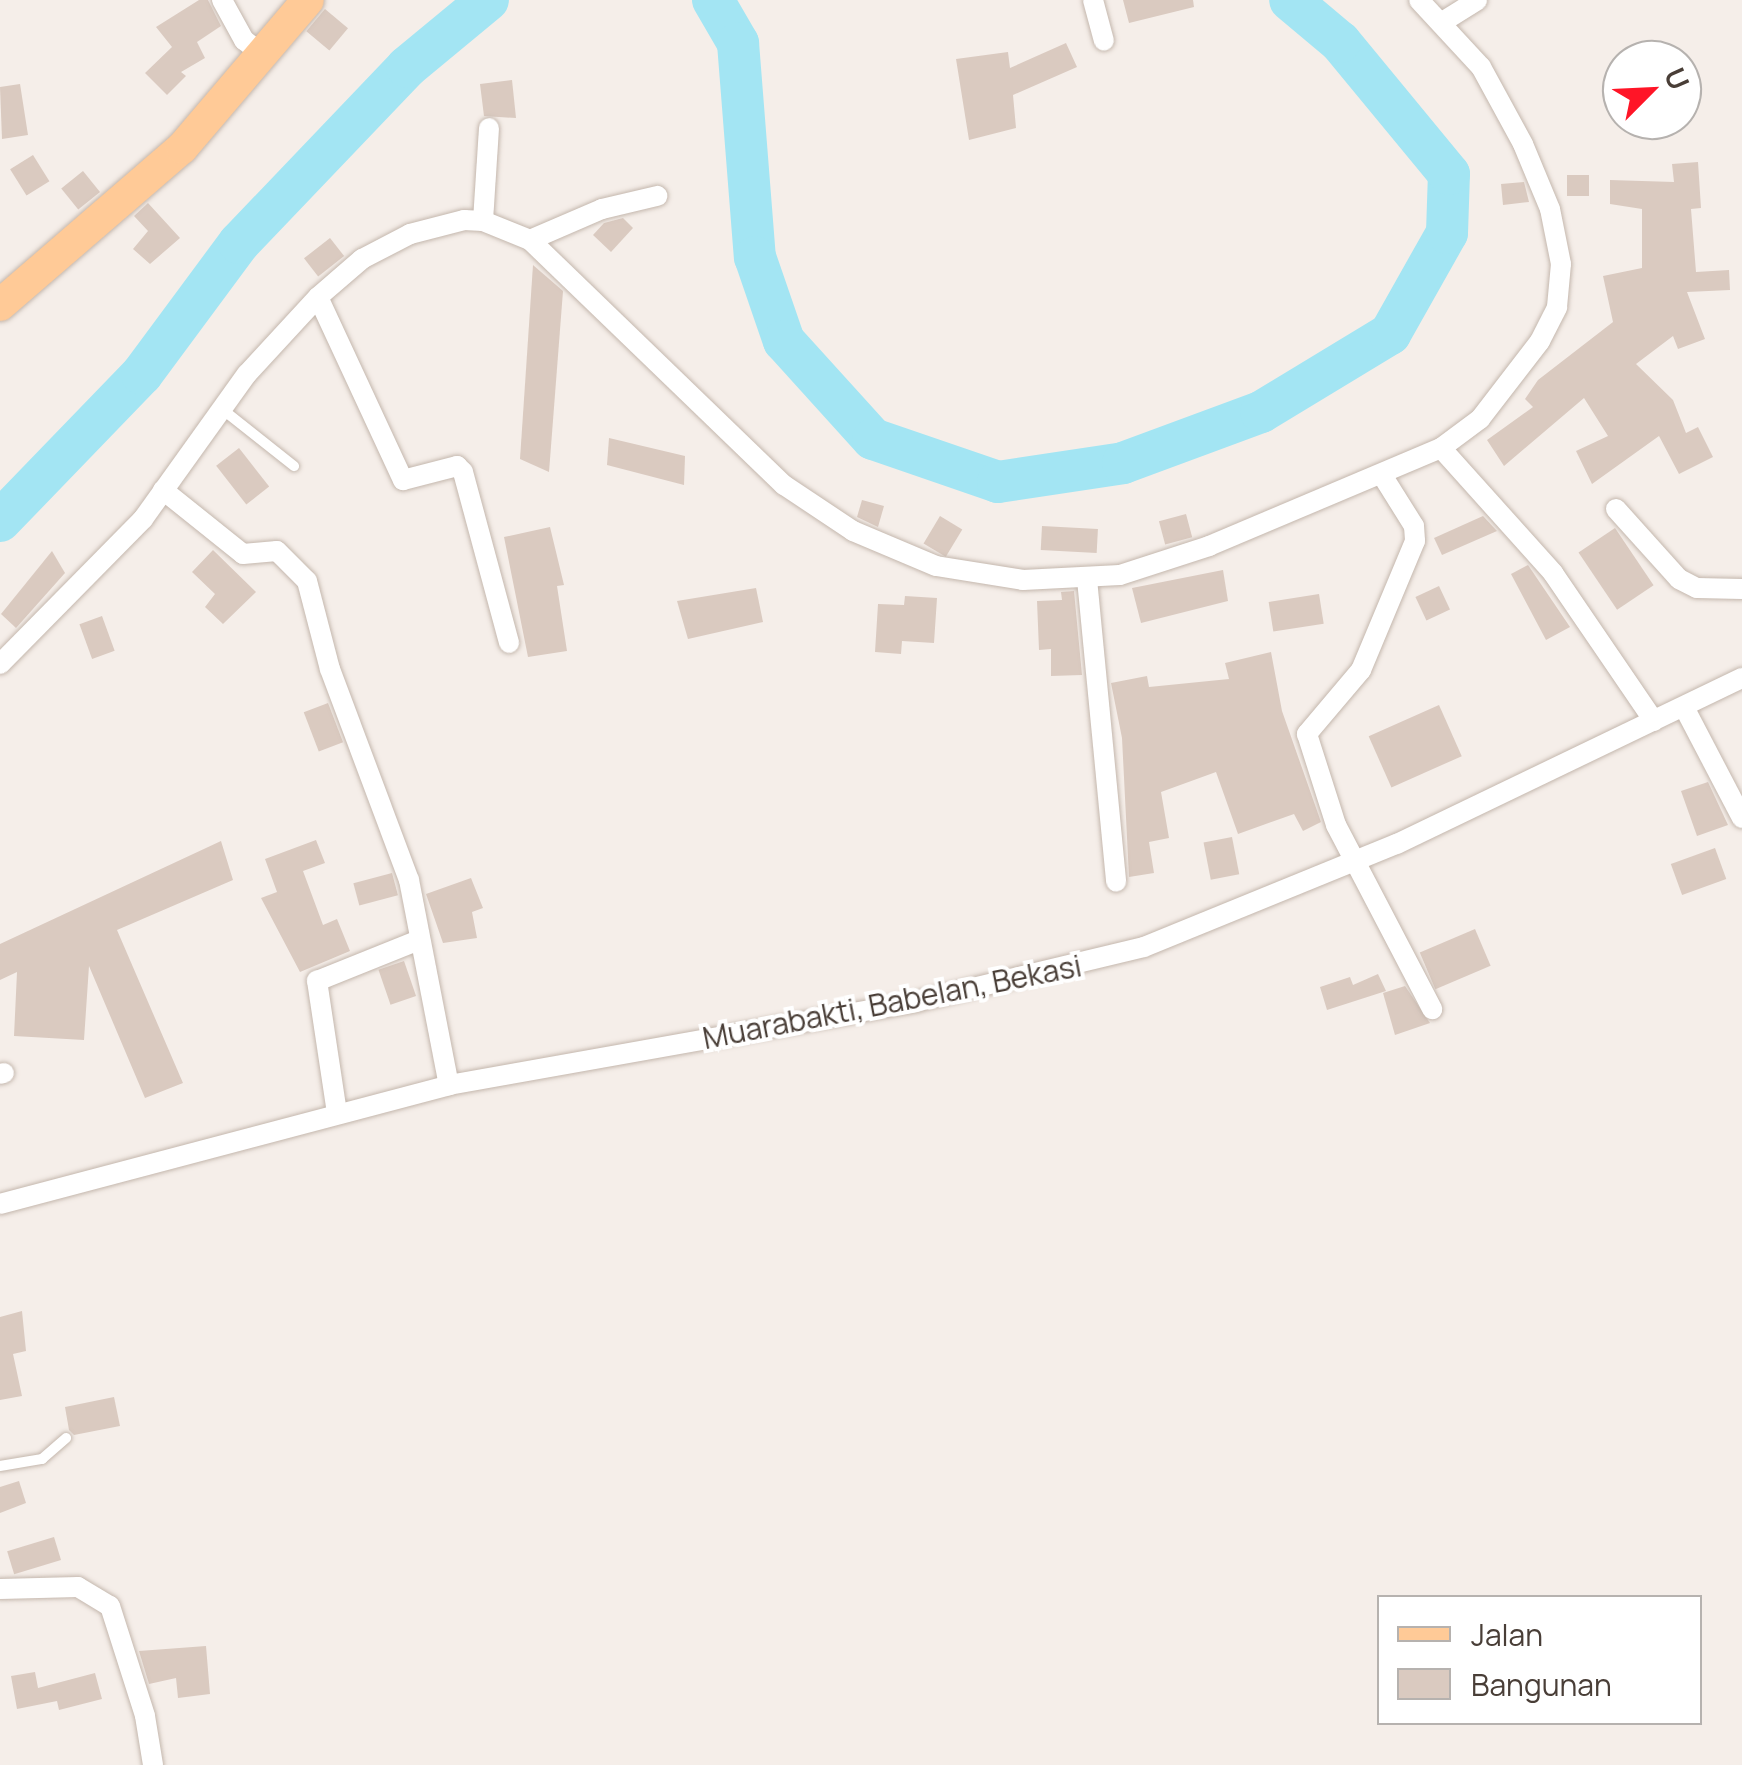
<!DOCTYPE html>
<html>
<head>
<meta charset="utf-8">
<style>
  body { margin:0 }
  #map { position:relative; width:1742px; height:1765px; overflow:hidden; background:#f5eee9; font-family:Manrope,sans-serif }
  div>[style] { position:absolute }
  .river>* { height:42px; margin:-21px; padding:0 21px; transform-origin:21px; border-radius:21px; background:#a3e5f3 }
  .building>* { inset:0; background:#dacac0; transform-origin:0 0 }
  .roads { filter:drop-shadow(0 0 2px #c4b7ad) drop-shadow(0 0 2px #c4b7ad) }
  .service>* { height:10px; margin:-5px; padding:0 5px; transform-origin:5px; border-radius:5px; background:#fff }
  .minor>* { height:20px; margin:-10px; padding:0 10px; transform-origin:10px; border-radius:10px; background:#fff }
  .primary>* { height:32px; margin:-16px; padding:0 16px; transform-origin:16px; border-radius:16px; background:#ffca97 }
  span { translate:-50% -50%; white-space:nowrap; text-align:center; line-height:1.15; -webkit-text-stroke:8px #fff; paint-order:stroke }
  .street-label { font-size:30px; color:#493e37 }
  .legend { position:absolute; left:1377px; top:1595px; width:325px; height:130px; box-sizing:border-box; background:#fff; border:2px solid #b6b2af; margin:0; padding:12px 18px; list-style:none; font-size:30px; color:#493e37 }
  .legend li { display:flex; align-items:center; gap:20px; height:50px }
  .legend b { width:50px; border:2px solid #b6b2af }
  .north { position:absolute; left:1602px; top:40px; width:100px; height:100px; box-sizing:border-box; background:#fff; border:2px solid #b6b2af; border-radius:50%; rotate:66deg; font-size:28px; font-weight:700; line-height:40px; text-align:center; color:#493e37 }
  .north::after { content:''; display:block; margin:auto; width:35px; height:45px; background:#ff1527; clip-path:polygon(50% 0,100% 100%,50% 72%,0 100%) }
</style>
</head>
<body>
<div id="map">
  <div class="river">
    <div style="left:713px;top:0;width:50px;rotate:59.8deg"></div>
    <div style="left:738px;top:43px;width:215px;rotate:85.5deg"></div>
    <div style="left:755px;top:257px;width:89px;rotate:71deg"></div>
    <div style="left:784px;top:341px;width:132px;rotate:47.8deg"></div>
    <div style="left:873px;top:439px;width:132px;rotate:19deg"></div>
    <div style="left:998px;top:482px;width:126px;rotate:-8.6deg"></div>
    <div style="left:1123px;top:463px;width:147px;rotate:-20.3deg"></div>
    <div style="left:1261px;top:412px;width:151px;rotate:-31.2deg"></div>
    <div style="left:1390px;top:334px;width:116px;rotate:-60.6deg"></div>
    <div style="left:1447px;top:233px;width:59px;rotate:-88.1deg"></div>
    <div style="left:1449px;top:174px;width:171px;rotate:-129.5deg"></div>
    <div style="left:1340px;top:42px;width:65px;rotate:-140deg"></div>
    <div style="left:0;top:521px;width:204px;rotate:-46deg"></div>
    <div style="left:142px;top:374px;width:163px;rotate:-53.5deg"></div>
    <div style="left:239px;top:243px;width:243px;rotate:-46.3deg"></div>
    <div style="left:407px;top:67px;width:105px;rotate:-39.6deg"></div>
  </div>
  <div class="building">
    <div style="clip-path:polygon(199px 0,208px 0,221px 26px,197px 42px,205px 58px,181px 72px,186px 76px,167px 95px,145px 73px,172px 47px,156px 27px)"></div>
    <div style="clip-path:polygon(1123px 0,1193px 0,1194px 7px,1129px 23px)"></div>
    <div style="left:325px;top:9px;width:30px;height:29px;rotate:40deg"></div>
    <div style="clip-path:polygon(1066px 43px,1077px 67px,1013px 95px,1016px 128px,969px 140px,956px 59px,1008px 52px,1010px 68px)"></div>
    <div style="clip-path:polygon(512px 80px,516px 118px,484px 116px,480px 84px)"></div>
    <div style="clip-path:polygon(20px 84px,28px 135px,2px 139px,0 87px)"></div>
    <div style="left:33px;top:155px;width:31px;height:27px;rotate:58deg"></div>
    <div style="clip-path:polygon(1698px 162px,1701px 208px,1691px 209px,1696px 272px,1729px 270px,1730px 290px,1687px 292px,1705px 339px,1678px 349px,1673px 336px,1636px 364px,1673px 400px,1686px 433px,1698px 427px,1713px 457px,1679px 474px,1659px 436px,1592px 484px,1576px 451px,1608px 436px,1584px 398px,1504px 466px,1487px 440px,1533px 407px,1525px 399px,1538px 380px,1613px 322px,1603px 276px,1642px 268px,1642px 209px,1610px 204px,1610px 180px,1674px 182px,1672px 164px)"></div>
    <div style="left:83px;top:171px;width:27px;height:28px;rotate:51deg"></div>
    <div style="left:1567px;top:175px;width:22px;height:21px"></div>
    <div style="clip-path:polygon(1524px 182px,1529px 202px,1503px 205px,1501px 184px)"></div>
    <div style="clip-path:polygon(148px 203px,180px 238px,150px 264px,133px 249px,148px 231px,134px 216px)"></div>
    <div style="clip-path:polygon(623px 218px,633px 228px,611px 252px,593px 235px,604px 223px)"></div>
    <div style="left:330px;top:238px;width:23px;height:33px;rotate:52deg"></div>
    <div style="clip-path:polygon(533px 265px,563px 291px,549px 472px,520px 459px)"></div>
    <div style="clip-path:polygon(609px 438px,685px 456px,684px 485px,607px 465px)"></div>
    <div style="left:239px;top:448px;width:49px;height:29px;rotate:52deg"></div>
    <div style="clip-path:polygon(862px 500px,884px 506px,878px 527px,857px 517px)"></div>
    <div style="left:1186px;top:514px;width:24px;height:28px;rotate:75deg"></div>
    <div style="left:940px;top:516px;width:26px;height:32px;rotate:31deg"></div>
    <div style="clip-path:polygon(1483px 516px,1497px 531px,1442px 555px,1434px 538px)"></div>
    <div style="left:1042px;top:526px;width:56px;height:24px;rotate:3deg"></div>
    <div style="clip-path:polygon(550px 527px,564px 585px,557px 586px,567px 651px,528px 657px,504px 537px)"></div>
    <div style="left:1615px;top:528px;width:69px;height:44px;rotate:56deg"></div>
    <div style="clip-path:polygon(213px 550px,256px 592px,223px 624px,205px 607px,215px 594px,192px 572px)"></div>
    <div style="clip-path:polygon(52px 551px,65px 573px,16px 628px,1px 614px)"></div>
    <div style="clip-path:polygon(1528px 565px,1570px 627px,1546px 640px,1511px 574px)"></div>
    <div style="clip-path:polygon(1223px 570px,1228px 601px,1141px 623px,1132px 588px)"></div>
    <div style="left:1439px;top:586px;width:26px;height:26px;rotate:65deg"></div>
    <div style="clip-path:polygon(756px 588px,763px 622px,688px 639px,677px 601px)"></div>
    <div style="clip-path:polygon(1074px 591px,1082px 675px,1051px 676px,1051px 649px,1039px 650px,1037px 601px,1062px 600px,1061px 592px)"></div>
    <div style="left:1319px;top:594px;width:30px;height:51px;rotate:81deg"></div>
    <div style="clip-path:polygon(905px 596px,937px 598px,934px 643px,902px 641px,901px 654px,875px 652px,878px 604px,904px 605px)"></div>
    <div style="left:102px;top:616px;width:37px;height:24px;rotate:70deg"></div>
    <div style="clip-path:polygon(1271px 652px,1282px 711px,1321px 822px,1303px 831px,1294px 814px,1238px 834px,1216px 772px,1161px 792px,1169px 838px,1149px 842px,1154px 873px,1129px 877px,1122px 738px,1111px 683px,1147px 676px,1149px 687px,1229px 679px,1225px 663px)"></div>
    <div style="left:328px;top:703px;width:42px;height:26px;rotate:69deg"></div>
    <div style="left:1439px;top:705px;width:56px;height:77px;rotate:66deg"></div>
    <div style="clip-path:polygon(1708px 782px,1728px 825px,1697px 836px,1681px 791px)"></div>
    <div style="left:1232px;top:837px;width:38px;height:29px;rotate:79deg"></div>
    <div style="clip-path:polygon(316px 840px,325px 863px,303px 871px,323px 925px,337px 919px,350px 951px,300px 972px,261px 898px,277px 892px,265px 859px)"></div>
    <div style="clip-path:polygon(221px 841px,233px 880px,117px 930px,183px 1083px,145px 1098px,89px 966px,84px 1040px,14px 1036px,17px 972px,0 980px,0 944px)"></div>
    <div style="left:1715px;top:848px;width:33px;height:47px;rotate:70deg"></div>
    <div style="left:392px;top:873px;width:23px;height:40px;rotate:75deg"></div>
    <div style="clip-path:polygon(471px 878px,483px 908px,472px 912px,477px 938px,443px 943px,426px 894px)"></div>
    <div style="left:1475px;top:929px;width:40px;height:60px;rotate:67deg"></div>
    <div style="left:404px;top:961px;width:37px;height:27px;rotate:71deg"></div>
    <div style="clip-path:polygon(1378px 974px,1386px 991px,1327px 1010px,1320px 987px,1350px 977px,1353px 985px)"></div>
    <div style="clip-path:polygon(1405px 986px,1430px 1023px,1395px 1035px,1383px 993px)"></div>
    <div style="clip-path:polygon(22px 1311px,26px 1351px,13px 1354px,22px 1396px,0 1400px,0 1317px)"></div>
    <div style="clip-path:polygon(114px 1397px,120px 1426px,74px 1435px,69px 1430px,65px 1407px)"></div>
    <div style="clip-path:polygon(19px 1481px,26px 1503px,0 1513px,0 1487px)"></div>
    <div style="left:54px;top:1537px;width:24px;height:49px;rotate:73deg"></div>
    <div style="clip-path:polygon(206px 1646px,210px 1694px,178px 1698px,176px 1678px,149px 1684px,139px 1651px)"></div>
    <div style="clip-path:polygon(35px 1672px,38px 1688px,95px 1673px,102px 1699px,59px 1710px,57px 1701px,17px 1709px,11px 1676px)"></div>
  </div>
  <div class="roads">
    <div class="service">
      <div style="left:222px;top:409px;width:92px;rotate:38.4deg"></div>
      <div style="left:0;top:1466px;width:43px;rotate:-9.5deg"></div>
      <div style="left:42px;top:1459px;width:32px;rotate:-41deg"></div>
    </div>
    <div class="minor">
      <div style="left:222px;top:0;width:46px;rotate:61.2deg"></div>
      <div style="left:244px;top:40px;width:23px;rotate:38deg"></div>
      <div style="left:1093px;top:0;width:42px;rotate:75deg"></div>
      <div style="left:1444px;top:21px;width:39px;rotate:-32deg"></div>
      <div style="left:483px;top:221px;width:93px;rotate:-86.3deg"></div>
      <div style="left:530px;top:240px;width:78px;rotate:-23.3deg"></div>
      <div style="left:602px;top:209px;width:57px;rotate:-13.3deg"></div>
      <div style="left:318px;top:297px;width:202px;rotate:65.1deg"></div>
      <div style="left:403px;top:480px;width:56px;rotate:-14.5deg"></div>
      <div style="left:457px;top:466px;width:8px;rotate:45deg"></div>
      <div style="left:463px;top:472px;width:177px;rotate:74.9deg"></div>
      <div style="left:1441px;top:448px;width:168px;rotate:48.1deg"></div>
      <div style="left:1553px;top:573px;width:179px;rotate:55.7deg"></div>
      <div style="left:1382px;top:475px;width:60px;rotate:57.9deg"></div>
      <div style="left:1414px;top:526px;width:15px;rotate:86deg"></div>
      <div style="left:1415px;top:541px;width:140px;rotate:112.7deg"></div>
      <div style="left:1361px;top:670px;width:84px;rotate:130.2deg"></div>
      <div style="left:1307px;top:734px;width:96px;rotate:72.3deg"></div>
      <div style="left:1336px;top:825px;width:208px;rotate:62.4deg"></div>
      <div style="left:163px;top:490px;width:102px;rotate:38.7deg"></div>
      <div style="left:243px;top:554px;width:34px;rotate:-5deg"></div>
      <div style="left:277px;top:551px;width:42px;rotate:45deg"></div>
      <div style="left:307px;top:581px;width:91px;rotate:75.4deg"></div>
      <div style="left:330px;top:669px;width:225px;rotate:69.5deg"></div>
      <div style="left:409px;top:880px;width:209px;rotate:79deg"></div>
      <div style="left:1616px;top:509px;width:94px;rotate:48deg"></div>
      <div style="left:1679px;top:579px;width:20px;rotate:27deg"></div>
      <div style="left:1697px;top:588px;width:45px;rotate:1.3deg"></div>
      <div style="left:1087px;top:579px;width:304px;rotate:84.5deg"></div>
      <div style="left:0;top:664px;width:204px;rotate:-45.4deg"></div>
      <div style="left:143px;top:519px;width:178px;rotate:-54.4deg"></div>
      <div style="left:247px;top:374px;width:105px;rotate:-47.3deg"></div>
      <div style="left:318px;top:297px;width:58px;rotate:-40.8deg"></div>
      <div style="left:362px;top:259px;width:54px;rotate:-27.5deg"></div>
      <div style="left:410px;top:234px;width:56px;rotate:-14.5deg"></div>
      <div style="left:464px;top:220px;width:19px;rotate:3deg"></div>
      <div style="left:483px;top:221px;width:51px;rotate:22deg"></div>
      <div style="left:530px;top:240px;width:353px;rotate:44deg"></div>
      <div style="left:784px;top:485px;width:83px;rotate:33.7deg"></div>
      <div style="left:853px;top:531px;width:90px;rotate:22.9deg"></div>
      <div style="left:936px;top:566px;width:88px;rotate:9.1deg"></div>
      <div style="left:1023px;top:580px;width:97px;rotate:-3deg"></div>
      <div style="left:1120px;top:575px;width:94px;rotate:-18deg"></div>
      <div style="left:1209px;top:546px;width:252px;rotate:-22.9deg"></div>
      <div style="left:1441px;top:448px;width:49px;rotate:-36.6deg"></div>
      <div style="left:1480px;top:419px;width:98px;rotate:-52.4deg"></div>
      <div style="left:1540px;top:341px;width:38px;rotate:-63deg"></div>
      <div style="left:1557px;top:307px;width:43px;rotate:-84.7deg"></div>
      <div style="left:1561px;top:264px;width:56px;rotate:-101.3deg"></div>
      <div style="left:1550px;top:209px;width:70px;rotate:-112.6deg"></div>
      <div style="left:1523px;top:144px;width:88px;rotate:-118.6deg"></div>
      <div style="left:1481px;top:67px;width:91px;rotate:-132.8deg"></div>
      <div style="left:1685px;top:709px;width:123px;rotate:62.4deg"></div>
      <div style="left:0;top:1074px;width:4px;rotate:-14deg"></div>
      <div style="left:337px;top:1113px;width:134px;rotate:-98.6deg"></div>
      <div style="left:317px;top:981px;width:110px;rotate:-21.9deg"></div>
      <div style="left:0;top:1204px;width:465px;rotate:-14.8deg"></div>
      <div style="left:449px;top:1085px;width:477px;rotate:-10.1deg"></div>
      <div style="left:919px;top:1001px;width:231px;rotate:-13.5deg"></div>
      <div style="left:1144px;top:947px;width:273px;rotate:-22.2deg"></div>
      <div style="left:1397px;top:844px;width:383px;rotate:-25.7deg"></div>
      <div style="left:0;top:1589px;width:78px;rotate:-1.5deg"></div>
      <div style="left:78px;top:1587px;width:37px;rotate:31deg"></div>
      <div style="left:110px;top:1606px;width:115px;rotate:72.3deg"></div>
      <div style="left:145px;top:1716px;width:50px;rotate:80.7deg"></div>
    </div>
    <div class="primary">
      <div style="left:0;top:305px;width:240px;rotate:-40.8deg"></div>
      <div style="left:182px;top:148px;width:194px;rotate:-49.6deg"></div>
    </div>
  </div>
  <div class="street-label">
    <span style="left:892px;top:1002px;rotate:-11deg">Muarabakti, Babelan, Bekasi</span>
  </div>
  <ul class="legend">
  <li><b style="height:12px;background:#ffca97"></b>Jalan</li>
  <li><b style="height:28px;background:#dacac0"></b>Bangunan</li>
  </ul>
  <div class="north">U</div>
</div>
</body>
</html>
